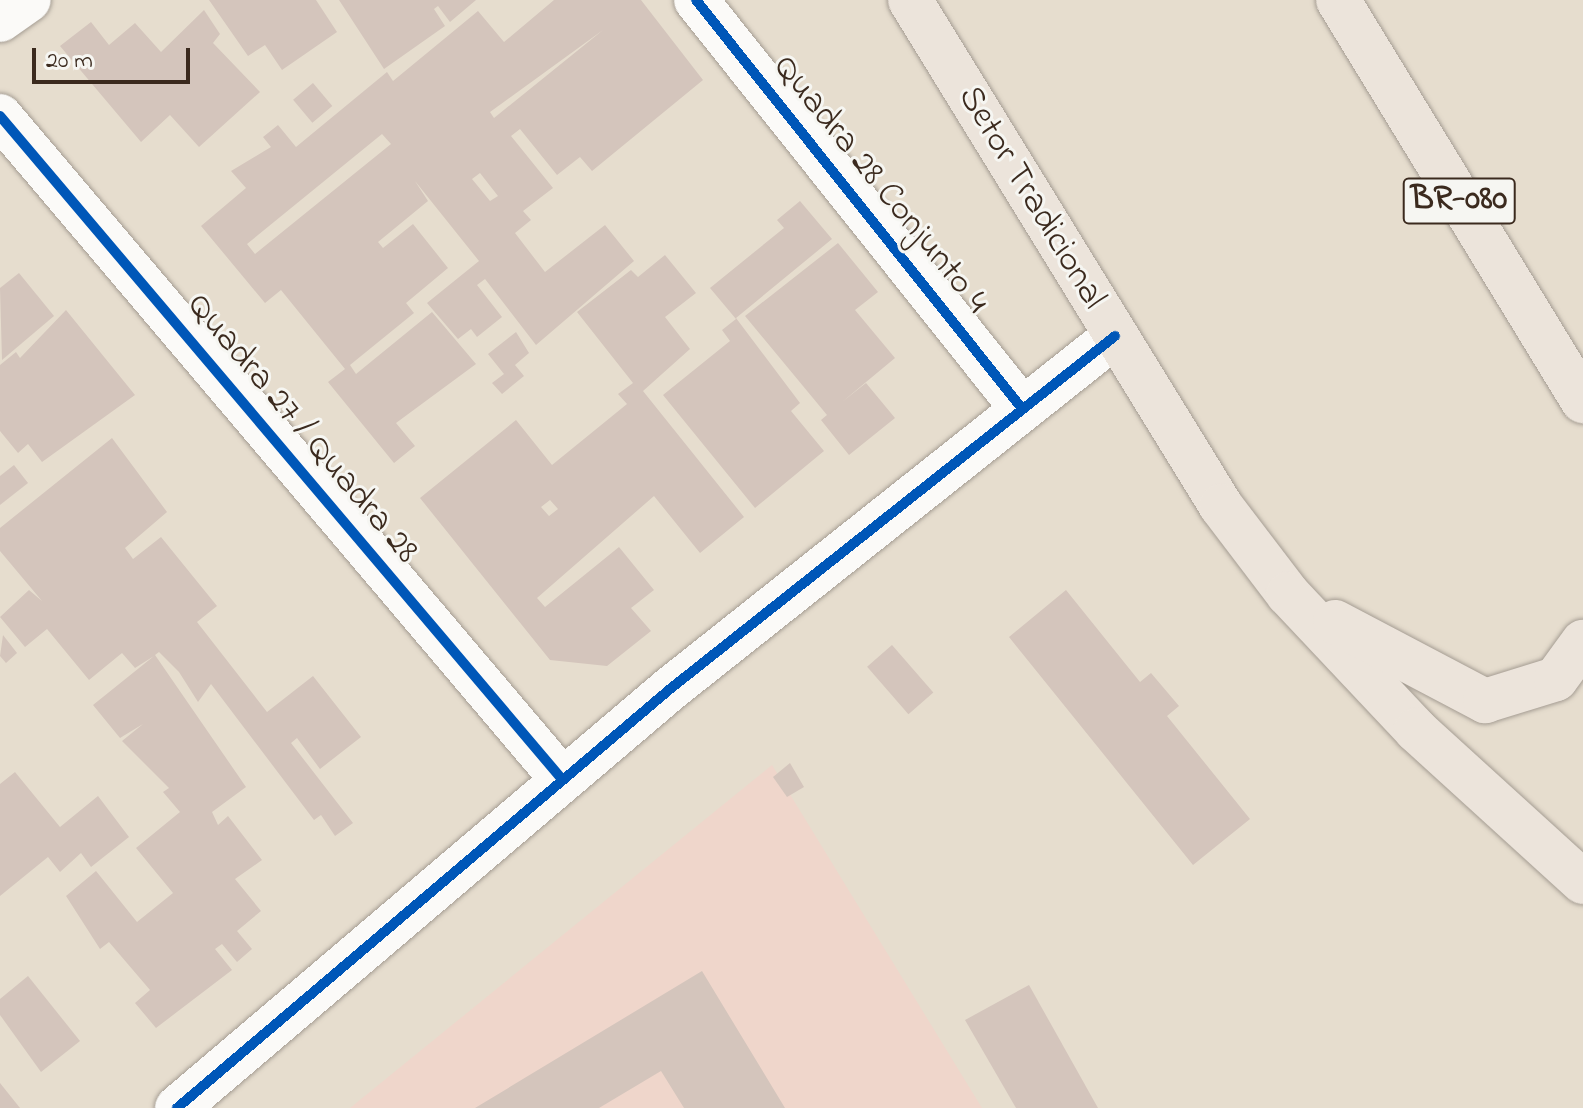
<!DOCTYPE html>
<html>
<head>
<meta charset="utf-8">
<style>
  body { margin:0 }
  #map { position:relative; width:1583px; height:1108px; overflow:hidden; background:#e6ddce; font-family:"Indie Flower",sans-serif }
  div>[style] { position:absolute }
  .built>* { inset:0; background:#efd6cb }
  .building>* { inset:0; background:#d4c5bc; transform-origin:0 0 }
  .roads { filter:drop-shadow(0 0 2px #a59d93) drop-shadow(0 0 2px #a59d93) }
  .minor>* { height:44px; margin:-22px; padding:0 22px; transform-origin:22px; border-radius:22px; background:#fbfaf8 }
  .major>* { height:44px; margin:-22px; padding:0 22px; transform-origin:22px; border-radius:22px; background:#ece4db }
  .highway>* { height:44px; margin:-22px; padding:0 22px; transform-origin:22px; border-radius:22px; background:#ece4db }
  .cycleway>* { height:10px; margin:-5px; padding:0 5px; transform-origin:5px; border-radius:5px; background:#0057b8 }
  span { translate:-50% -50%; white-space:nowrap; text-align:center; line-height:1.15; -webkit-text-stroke:6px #f6f6f2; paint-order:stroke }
  .shield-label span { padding:2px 6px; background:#f6f6f2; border:2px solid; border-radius:6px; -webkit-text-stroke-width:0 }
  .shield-label { font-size:34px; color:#3b2a1e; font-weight:700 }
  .street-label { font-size:36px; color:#3b2a1e }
  .scale { position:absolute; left:32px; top:48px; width:158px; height:36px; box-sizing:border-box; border:4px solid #3b2a1e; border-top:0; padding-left:10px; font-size:24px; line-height:28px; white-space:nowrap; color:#3b2a1e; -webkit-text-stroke:6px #f6f6f2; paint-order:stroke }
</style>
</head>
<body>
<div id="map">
  <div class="built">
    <div style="clip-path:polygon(772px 765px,982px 1108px,350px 1108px)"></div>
  </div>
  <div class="building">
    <div style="clip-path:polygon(209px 0,316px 0,337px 32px,282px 70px,265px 45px,248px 56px)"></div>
    <div style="clip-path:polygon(339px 0,476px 0,450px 22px,438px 6px,434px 9px,445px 26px,384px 69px)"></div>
    <div style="clip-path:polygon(evenodd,554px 0,641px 0,703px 80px,592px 171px,580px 157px,557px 175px,520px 129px,511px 136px,553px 188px,523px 211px,531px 220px,515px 233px,545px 272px,605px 225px,634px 261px,536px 345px,485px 279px,477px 285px,502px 317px,477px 337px,471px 329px,458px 339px,427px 303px,479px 261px,415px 181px,428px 201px,378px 242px,383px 248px,413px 224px,448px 268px,406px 303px,414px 313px,350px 365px,356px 374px,432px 312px,476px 364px,396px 423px,415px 446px,394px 463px,328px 382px,345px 369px,281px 290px,265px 303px,201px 226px,246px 188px,231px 171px,271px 147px,263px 137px,278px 125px,296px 147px,387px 72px,393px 81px,478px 11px,504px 42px,554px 0,603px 30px,494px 118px,490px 112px,603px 30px,554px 0,382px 134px,391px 144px,255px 254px,247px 244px,382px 134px,554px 0,480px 173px,498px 196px,490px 201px,472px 179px,480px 173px)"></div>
    <div style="clip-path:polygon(204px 10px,220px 34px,213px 43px,260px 92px,199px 147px,170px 115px,141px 142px,60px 46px,91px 22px,109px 45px,135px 23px,161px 52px)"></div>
    <div style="left:313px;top:83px;width:30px;height:26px;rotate:50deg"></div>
    <div style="clip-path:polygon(800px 201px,832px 239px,736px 318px,800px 403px,791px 411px,824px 451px,755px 508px,663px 395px,730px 341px,722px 330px,736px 319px,710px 288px,784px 228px,777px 220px)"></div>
    <div style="clip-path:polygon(838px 243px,878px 292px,855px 310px,895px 358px,842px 402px,866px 383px,895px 418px,849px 455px,821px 420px,827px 415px,745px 316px)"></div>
    <div style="clip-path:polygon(evenodd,665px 255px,696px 293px,665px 317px,690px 349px,643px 391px,744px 517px,700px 553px,654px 496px,537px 598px,545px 607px,619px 547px,654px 590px,631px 608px,651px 631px,607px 666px,550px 660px,420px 498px,516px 420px,552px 465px,627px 404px,618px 394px,633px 383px,577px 312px,631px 270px,638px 277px,665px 255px,550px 500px,558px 509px,549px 516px,541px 507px,550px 500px)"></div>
    <div style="clip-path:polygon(19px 273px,54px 316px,2px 360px,0 288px)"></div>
    <div style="clip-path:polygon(66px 310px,135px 395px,42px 462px,28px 444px,18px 453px,0 431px,0 365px,16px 352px,20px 358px)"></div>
    <div style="clip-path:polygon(516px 332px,529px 353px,515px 365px,524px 376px,502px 394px,492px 383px,504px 374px,488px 354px)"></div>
    <div style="clip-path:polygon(112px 438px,167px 512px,125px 548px,133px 559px,161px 537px,217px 606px,197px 622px,267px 712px,313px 676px,361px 737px,320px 769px,297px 738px,291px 743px,353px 823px,335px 836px,321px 815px,314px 820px,211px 684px,198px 702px,179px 672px,159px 652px,155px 655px,246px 787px,212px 812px,218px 825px,228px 816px,262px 860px,235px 879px,261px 911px,237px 931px,252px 949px,237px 962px,222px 944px,215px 949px,232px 970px,156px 1028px,135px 1003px,150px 990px,109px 942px,100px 949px,66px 896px,96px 871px,137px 922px,173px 893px,136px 848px,180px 812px,163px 792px,169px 788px,122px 741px,143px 724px,120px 738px,93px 705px,154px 656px,135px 668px,122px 653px,89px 680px,47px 629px,25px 647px,0 617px,29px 590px,42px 601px,0 551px,0 528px)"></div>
    <div style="clip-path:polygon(14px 465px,28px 483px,0 505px,0 476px)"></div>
    <div style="clip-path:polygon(1066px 590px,1140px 682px,1151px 673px,1179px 706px,1167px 716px,1250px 819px,1193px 865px,1009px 637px)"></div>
    <div style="clip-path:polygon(3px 635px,17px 653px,6px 663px,0 656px)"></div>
    <div style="left:892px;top:645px;width:63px;height:33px;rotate:49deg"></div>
    <div style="clip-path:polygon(790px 763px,804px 787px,787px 797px,773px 777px)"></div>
    <div style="clip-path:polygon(15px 772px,60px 827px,98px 796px,129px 837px,91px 867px,81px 853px,60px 872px,48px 857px,0 896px,0 784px)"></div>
    <div style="clip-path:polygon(702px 971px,785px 1108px,684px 1108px,661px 1071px,599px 1108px,475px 1108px)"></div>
    <div style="clip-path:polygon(28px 976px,80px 1041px,41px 1072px,0 1015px,0 999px)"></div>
    <div style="clip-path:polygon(1029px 985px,1098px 1108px,1016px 1108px,965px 1020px)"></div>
    <div style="clip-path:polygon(0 1083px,20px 1108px,0 1108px)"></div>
  </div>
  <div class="roads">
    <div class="minor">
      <div style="left:696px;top:0;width:519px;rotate:51.41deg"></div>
      <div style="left:0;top:20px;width:35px;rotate:-35deg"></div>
      <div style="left:0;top:116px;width:868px;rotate:49.72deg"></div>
      <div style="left:177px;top:1108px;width:647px;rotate:-40.36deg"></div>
      <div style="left:670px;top:689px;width:568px;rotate:-38.42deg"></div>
    </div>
    <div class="major">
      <div style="left:910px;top:0;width:594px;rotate:58.42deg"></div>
      <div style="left:1221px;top:506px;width:111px;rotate:52.7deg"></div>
    </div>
    <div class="highway">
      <div style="left:1338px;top:0;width:470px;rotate:58.6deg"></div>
      <div style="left:1288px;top:594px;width:187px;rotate:46.7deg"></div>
      <div style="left:1416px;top:730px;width:226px;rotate:42.3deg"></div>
      <div style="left:1335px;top:622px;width:170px;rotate:27.8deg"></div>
      <div style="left:1485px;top:701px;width:74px;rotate:-17.2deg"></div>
      <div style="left:1556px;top:679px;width:46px;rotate:-53.9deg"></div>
    </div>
  </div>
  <div class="cycleway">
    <div style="left:696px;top:0;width:519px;rotate:51.41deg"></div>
    <div style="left:0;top:116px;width:868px;rotate:49.72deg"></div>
    <div style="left:177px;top:1108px;width:647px;rotate:-40.36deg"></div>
    <div style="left:670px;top:689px;width:568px;rotate:-38.42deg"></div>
  </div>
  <div class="shield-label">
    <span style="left:1459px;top:201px">BR-080</span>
  </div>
  <div class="street-label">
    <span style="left:880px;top:185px;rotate:51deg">Quadra 28 Conjunto 4</span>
    <span style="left:1031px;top:198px;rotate:59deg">Setor Tradicional</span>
    <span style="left:302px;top:429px;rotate:50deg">Quadra 27 / Quadra 28</span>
  </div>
  <div class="scale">20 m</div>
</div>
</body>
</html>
